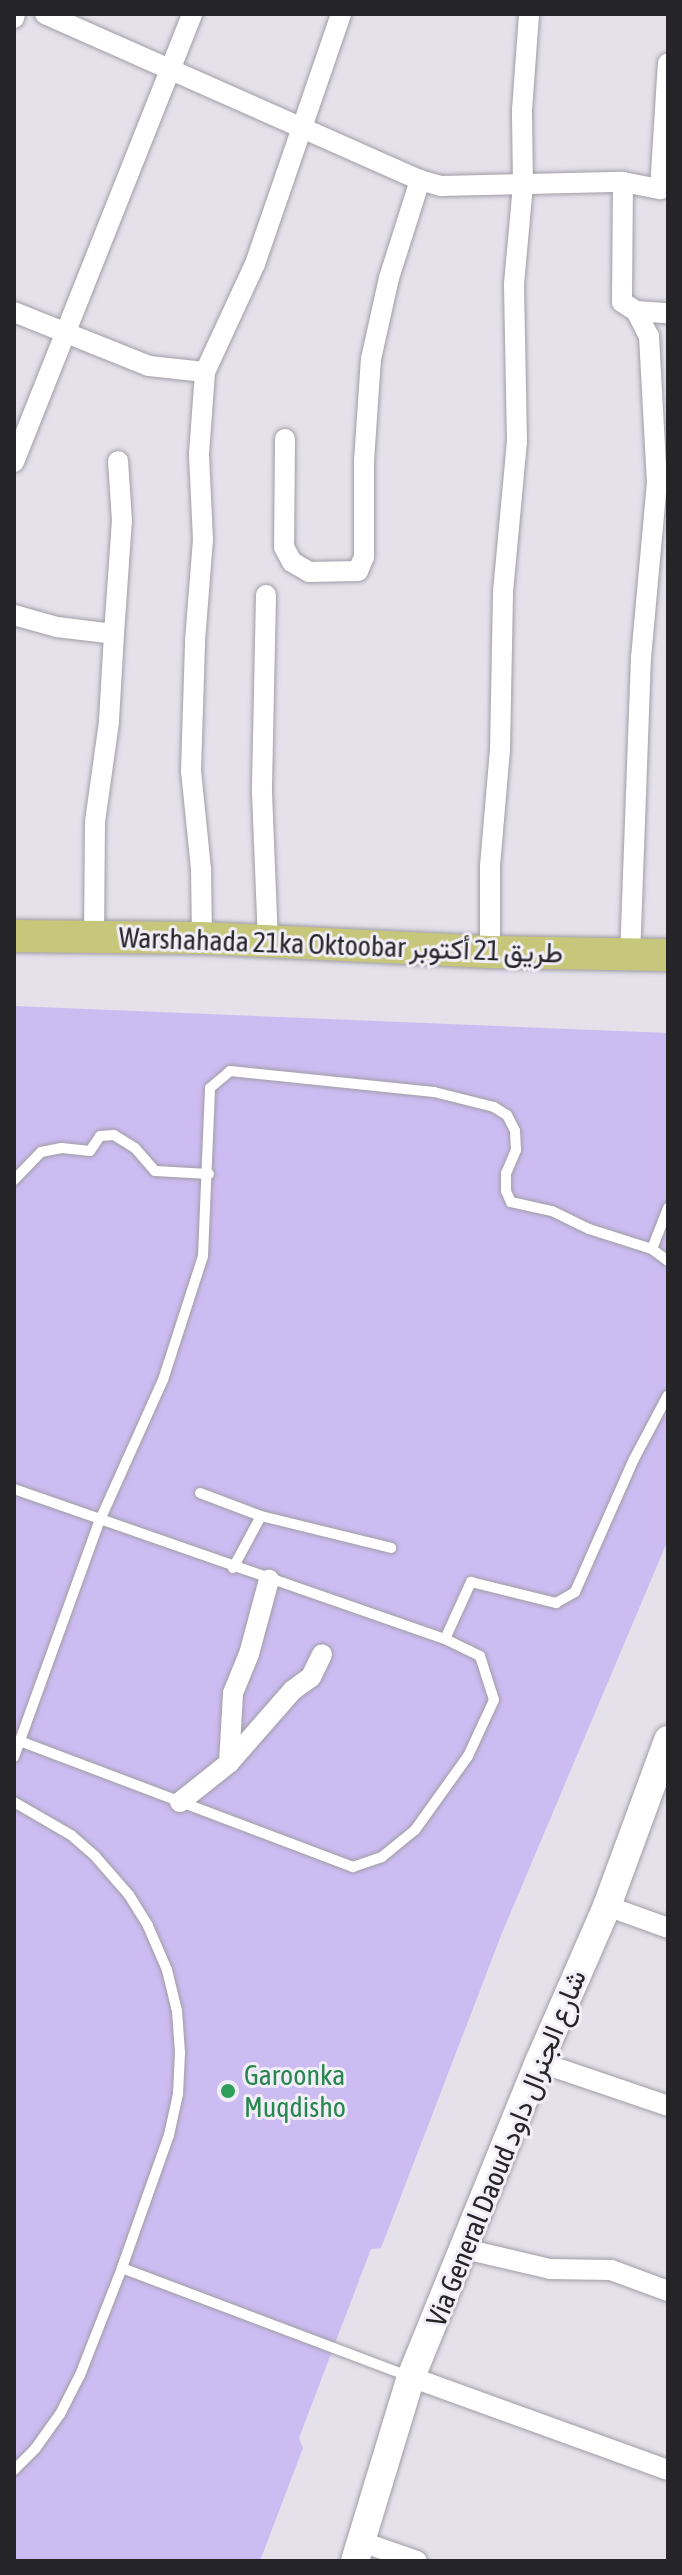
<!DOCTYPE html>
<html>
<head>
<meta charset="utf-8">
<style>
  body { margin:0 }
  #map { position:relative; width:682px; height:2575px; overflow:hidden; background:#e4e1eb; font-family:"Asap Condensed",Vazirmatn,sans-serif }
  div>[style] { position:absolute }
  .green>* { inset:0; background:#cdbcf2 }
  .roads { filter:drop-shadow(0 0 2px #a09da6) drop-shadow(0 0 2px #a09da6) }
  .service>* { height:10px; margin:-5px; padding:0 5px; transform-origin:5px; border-radius:5px; background:#fff }
  .minor>* { height:20px; margin:-10px; padding:0 10px; transform-origin:10px; border-radius:10px; background:#fff }
  .secondary>* { height:28px; margin:-14px; padding:0 14px; transform-origin:14px; border-radius:14px; background:#fff }
  .primary>* { height:32px; margin:-16px; padding:0 16px; transform-origin:16px; border-radius:16px; background:#c7c77b }
  .dots>* { width:22px; height:22px; translate:-50% -50%; box-sizing:border-box; border:4px solid #f1eef8; border-radius:50% }
  span { translate:-50% -50%; white-space:nowrap; text-align:center; line-height:1.15; -webkit-text-stroke:6px #f1eef8; paint-order:stroke }
  .street-label { font-size:28px; color:#252427 }
  .leisure-label { font-size:28px; color:#27864d }
  .left { translate:0 -50%; text-align:left }
  .frame { position:absolute; inset:0; border:16px solid #252427; pointer-events:none }
</style>
</head>
<body>
<div id="map">
  <div class="green">
    <div style="clip-path:polygon(14px 1006px,668px 1033px,668px 1540px,502px 1933px,381px 2248px,371px 2249px,299px 2438px,303px 2448px,260px 2561px,14px 2561px)"></div>
  </div>
  <div class="roads">
    <div class="service">
      <div style="left:14px;top:1180px;width:39px;rotate:-46deg"></div>
      <div style="left:41px;top:1152px;width:21px;rotate:-11deg"></div>
      <div style="left:62px;top:1148px;width:28px;rotate:6deg"></div>
      <div style="left:90px;top:1151px;width:18px;rotate:-56deg"></div>
      <div style="left:100px;top:1136px;width:14px;rotate:-4deg"></div>
      <div style="left:114px;top:1135px;width:25px;rotate:32deg"></div>
      <div style="left:135px;top:1148px;width:30px;rotate:49deg"></div>
      <div style="left:155px;top:1171px;width:54px;rotate:3.2deg"></div>
      <div style="left:652px;top:1249px;width:44px;rotate:-68.7deg"></div>
      <div style="left:14px;top:1489px;width:456px;rotate:19.2deg"></div>
      <div style="left:445px;top:1639px;width:39px;rotate:26deg"></div>
      <div style="left:480px;top:1656px;width:46px;rotate:72.3deg"></div>
      <div style="left:494px;top:1700px;width:62px;rotate:114.9deg"></div>
      <div style="left:468px;top:1756px;width:91px;rotate:125.6deg"></div>
      <div style="left:415px;top:1830px;width:43px;rotate:140.7deg"></div>
      <div style="left:382px;top:1857px;width:31px;rotate:161deg"></div>
      <div style="left:353px;top:1867px;width:356px;rotate:-159.3deg"></div>
      <div style="left:200px;top:1493px;width:65px;rotate:20.7deg"></div>
      <div style="left:261px;top:1516px;width:134px;rotate:13.8deg"></div>
      <div style="left:233px;top:1568px;width:59px;rotate:-61.7deg"></div>
      <div style="left:445px;top:1639px;width:63px;rotate:-65.5deg"></div>
      <div style="left:471px;top:1582px;width:88px;rotate:13.9deg"></div>
      <div style="left:556px;top:1603px;width:22px;rotate:-30deg"></div>
      <div style="left:575px;top:1592px;width:145px;rotate:-66.1deg"></div>
      <div style="left:634px;top:1459px;width:72px;rotate:-62deg"></div>
      <div style="left:14px;top:1757px;width:252px;rotate:-70.1deg"></div>
      <div style="left:100px;top:1520px;width:154px;rotate:-65.8deg"></div>
      <div style="left:163px;top:1380px;width:130px;rotate:-72.1deg"></div>
      <div style="left:203px;top:1256px;width:168px;rotate:-87.6deg"></div>
      <div style="left:210px;top:1088px;width:26px;rotate:-40deg"></div>
      <div style="left:230px;top:1071px;width:205px;rotate:5.9deg"></div>
      <div style="left:434px;top:1092px;width:62px;rotate:14deg"></div>
      <div style="left:494px;top:1107px;width:15px;rotate:32deg"></div>
      <div style="left:507px;top:1115px;width:18px;rotate:63deg"></div>
      <div style="left:515px;top:1131px;width:19px;rotate:87deg"></div>
      <div style="left:516px;top:1150px;width:25px;rotate:113deg"></div>
      <div style="left:506px;top:1173px;width:18px;rotate:90deg"></div>
      <div style="left:506px;top:1191px;width:12px;rotate:66deg"></div>
      <div style="left:511px;top:1202px;width:42px;rotate:12.4deg"></div>
      <div style="left:552px;top:1211px;width:41px;rotate:25.9deg"></div>
      <div style="left:589px;top:1229px;width:66px;rotate:17.6deg"></div>
      <div style="left:652px;top:1249px;width:20px;rotate:37deg"></div>
      <div style="left:14px;top:1802px;width:66px;rotate:30.1deg"></div>
      <div style="left:71px;top:1835px;width:32px;rotate:41deg"></div>
      <div style="left:95px;top:1856px;width:52px;rotate:48.9deg"></div>
      <div style="left:129px;top:1895px;width:36px;rotate:58deg"></div>
      <div style="left:148px;top:1926px;width:48px;rotate:66.6deg"></div>
      <div style="left:167px;top:1970px;width:42px;rotate:76.3deg"></div>
      <div style="left:177px;top:2011px;width:42px;rotate:85.9deg"></div>
      <div style="left:180px;top:2053px;width:41px;rotate:92.8deg"></div>
      <div style="left:178px;top:2094px;width:42px;rotate:102.4deg"></div>
      <div style="left:169px;top:2135px;width:141px;rotate:109.5deg"></div>
      <div style="left:122px;top:2268px;width:115px;rotate:111.4deg"></div>
      <div style="left:80px;top:2375px;width:44px;rotate:117.1deg"></div>
      <div style="left:60px;top:2414px;width:43px;rotate:125.5deg"></div>
      <div style="left:35px;top:2449px;width:30px;rotate:135deg"></div>
      <div style="left:122px;top:2268px;width:306px;rotate:20.7deg"></div>
    </div>
    <div class="minor">
      <div style="left:45px;top:14px;width:410px;rotate:23.9deg"></div>
      <div style="left:420px;top:180px;width:22px;rotate:16deg"></div>
      <div style="left:441px;top:186px;width:182px;rotate:-1.3deg"></div>
      <div style="left:623px;top:182px;width:38px;rotate:11deg"></div>
      <div style="left:660px;top:189px;width:126px;rotate:-86.4deg"></div>
      <div style="left:14px;top:18px;width:4px;rotate:-76deg"></div>
      <div style="left:623px;top:182px;width:120px;rotate:90.5deg"></div>
      <div style="left:622px;top:302px;width:17px;rotate:33deg"></div>
      <div style="left:636px;top:311px;width:28px;rotate:63deg"></div>
      <div style="left:649px;top:336px;width:146px;rotate:86.9deg"></div>
      <div style="left:657px;top:482px;width:176px;rotate:95.2deg"></div>
      <div style="left:641px;top:657px;width:297px;rotate:92.1deg"></div>
      <div style="left:636px;top:311px;width:32px;rotate:4deg"></div>
      <div style="left:14px;top:312px;width:145px;rotate:21.8deg"></div>
      <div style="left:149px;top:366px;width:56px;rotate:6.1deg"></div>
      <div style="left:205px;top:372px;width:119px;rotate:-65.2deg"></div>
      <div style="left:255px;top:264px;width:264px;rotate:-71deg"></div>
      <div style="left:285px;top:439px;width:108px;rotate:90.5deg"></div>
      <div style="left:284px;top:547px;width:17px;rotate:62deg"></div>
      <div style="left:292px;top:562px;width:20px;rotate:30deg"></div>
      <div style="left:309px;top:572px;width:49px;rotate:-1.2deg"></div>
      <div style="left:358px;top:571px;width:15px;rotate:-67deg"></div>
      <div style="left:364px;top:557px;width:96px;rotate:-90deg"></div>
      <div style="left:364px;top:461px;width:102px;rotate:-86.1deg"></div>
      <div style="left:371px;top:359px;width:83px;rotate:-77.5deg"></div>
      <div style="left:389px;top:278px;width:103px;rotate:-72.4deg"></div>
      <div style="left:14px;top:462px;width:482px;rotate:-68.3deg"></div>
      <div style="left:266px;top:595px;width:198px;rotate:91.2deg"></div>
      <div style="left:262px;top:793px;width:147px;rotate:87.7deg"></div>
      <div style="left:14px;top:615px;width:45px;rotate:15.6deg"></div>
      <div style="left:57px;top:627px;width:57px;rotate:7deg"></div>
      <div style="left:114px;top:634px;width:88px;rotate:93.3deg"></div>
      <div style="left:109px;top:722px;width:100px;rotate:98deg"></div>
      <div style="left:95px;top:821px;width:116px;rotate:90.5deg"></div>
      <div style="left:114px;top:634px;width:113px;rotate:-86deg"></div>
      <div style="left:122px;top:521px;width:60px;rotate:-93.8deg"></div>
      <div style="left:202px;top:938px;width:69px;rotate:-90.8deg"></div>
      <div style="left:201px;top:869px;width:99px;rotate:-95.8deg"></div>
      <div style="left:191px;top:771px;width:130px;rotate:-88.2deg"></div>
      <div style="left:195px;top:641px;width:101px;rotate:-85.5deg"></div>
      <div style="left:203px;top:540px;width:86px;rotate:-92.7deg"></div>
      <div style="left:199px;top:454px;width:82px;rotate:-85.8deg"></div>
      <div style="left:490px;top:952px;width:86px;rotate:-90deg"></div>
      <div style="left:490px;top:866px;width:116px;rotate:-85.1deg"></div>
      <div style="left:500px;top:750px;width:158px;rotate:-88.9deg"></div>
      <div style="left:503px;top:592px;width:151px;rotate:-84.7deg"></div>
      <div style="left:517px;top:442px;width:158px;rotate:-91.1deg"></div>
      <div style="left:514px;top:284px;width:98px;rotate:-84.8deg"></div>
      <div style="left:523px;top:186px;width:76px;rotate:-90.8deg"></div>
      <div style="left:522px;top:110px;width:96px;rotate:-85.8deg"></div>
      <div style="left:229px;top:1763px;width:70px;rotate:-86.7deg"></div>
      <div style="left:233px;top:1693px;width:42px;rotate:-67.7deg"></div>
      <div style="left:249px;top:1654px;width:77px;rotate:-74.9deg"></div>
      <div style="left:180px;top:1802px;width:63px;rotate:-38.5deg"></div>
      <div style="left:229px;top:1763px;width:97px;rotate:-48.8deg"></div>
      <div style="left:293px;top:1690px;width:22px;rotate:-36deg"></div>
      <div style="left:311px;top:1677px;width:25px;rotate:-64deg"></div>
      <div style="left:607px;top:1906px;width:65px;rotate:19.8deg"></div>
      <div style="left:539px;top:2062px;width:136px;rotate:18.8deg"></div>
      <div style="left:465px;top:2249px;width:87px;rotate:13.2deg"></div>
      <div style="left:550px;top:2269px;width:61px;rotate:0.9deg"></div>
      <div style="left:611px;top:2270px;width:61px;rotate:20.2deg"></div>
      <div style="left:411px;top:2377px;width:273px;rotate:19.9deg"></div>
      <div style="left:362px;top:2542px;width:58px;rotate:19.1deg"></div>
    </div>
    <div class="secondary">
      <div style="left:355px;top:2561px;width:192px;rotate:-73.1deg"></div>
      <div style="left:411px;top:2377px;width:340px;rotate:-67.9deg"></div>
      <div style="left:539px;top:2062px;width:170px;rotate:-66.4deg"></div>
      <div style="left:607px;top:1906px;width:177px;rotate:-69.8deg"></div>
    </div>
    <div class="primary">
      <div style="left:14px;top:936px;width:188px;rotate:0.6deg"></div>
      <div style="left:202px;top:938px;width:288px;rotate:2.8deg"></div>
      <div style="left:490px;top:952px;width:178px;rotate:1deg"></div>
    </div>
  </div>
  <div class="dots">
    <div style="left:228px;top:2091px;background:#2e9e5b"></div>
  </div>
  <div class="street-label">
    <span style="left:341px;top:945px;rotate:2deg">Warshahada 21ka Oktoobar طريق 21 أكتوبر</span>
    <span style="left:506px;top:2148px;rotate:-68deg">Via General Daoud شارع الجنرال داود</span>
  </div>
  <div class="leisure-label">
    <span class="left" style="left:244px;top:2091px">Garoonka<br>Muqdisho</span>
  </div>
  <div class="frame"></div>
</div>
</body>
</html>
